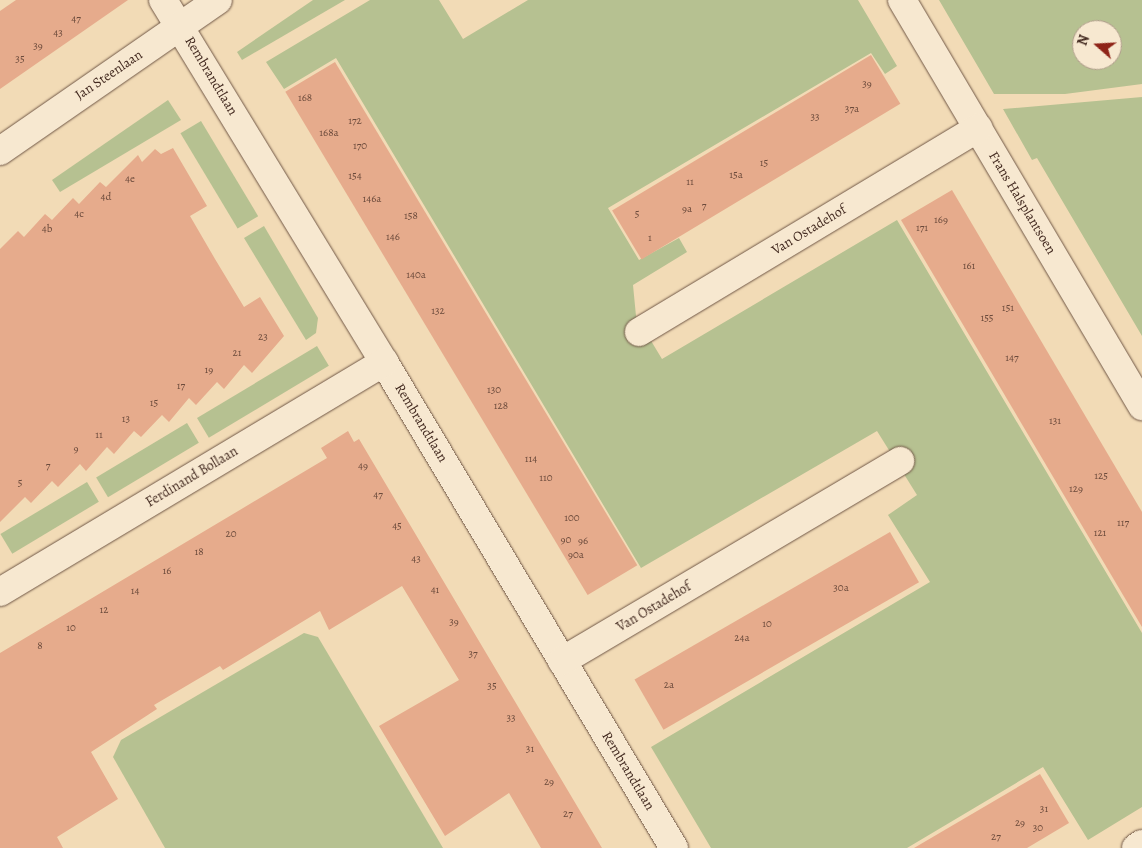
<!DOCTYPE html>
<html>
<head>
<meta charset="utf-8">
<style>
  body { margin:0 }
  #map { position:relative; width:1142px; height:848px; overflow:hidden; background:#f2dbb6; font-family:Alegreya,serif }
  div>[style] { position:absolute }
  .green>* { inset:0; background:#b6c191; transform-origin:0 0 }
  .building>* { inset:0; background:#e6ab8c; transform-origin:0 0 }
  .roads { filter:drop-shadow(0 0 1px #705746) drop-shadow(0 0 1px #705746) }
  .minor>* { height:28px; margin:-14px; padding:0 14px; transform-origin:14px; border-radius:14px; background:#f7e8d0 }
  span { translate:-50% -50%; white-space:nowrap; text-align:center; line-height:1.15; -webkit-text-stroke:4.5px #f7e8d0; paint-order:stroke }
  .number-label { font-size:11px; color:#6c4b3c }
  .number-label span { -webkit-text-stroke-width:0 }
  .street-label { font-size:14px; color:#442b21 }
  .north { position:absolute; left:1072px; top:20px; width:50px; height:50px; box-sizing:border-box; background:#f7e8d0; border:1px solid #af9c8a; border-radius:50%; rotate:289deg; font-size:14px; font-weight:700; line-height:20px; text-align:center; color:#442b21 }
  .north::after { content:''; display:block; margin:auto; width:18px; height:22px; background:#8f2418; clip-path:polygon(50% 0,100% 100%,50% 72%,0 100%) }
</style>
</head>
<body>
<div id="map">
  <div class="green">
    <div style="clip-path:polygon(313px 0,345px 0,242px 60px,237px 52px)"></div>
    <div style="clip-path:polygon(370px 0,439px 0,463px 39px,528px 0,858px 0,897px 66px,885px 74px,871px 53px,608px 208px,639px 260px,679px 238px,687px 252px,633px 285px,636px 316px,662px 359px,897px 220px,1142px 633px,1142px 807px,1088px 840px,1043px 767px,907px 848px,711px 848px,651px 747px,930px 582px,888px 515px,917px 495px,877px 431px,641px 568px,336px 58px,284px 89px,266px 62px)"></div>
    <div style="clip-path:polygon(evenodd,939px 0,1142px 0,1142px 84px,1065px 94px,994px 94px,939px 0,1082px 30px,1112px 30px,1112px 60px,1082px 60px,1082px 30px)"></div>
    <div style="clip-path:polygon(1142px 97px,1142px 336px,1037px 158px,1032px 160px,1003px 109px)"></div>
    <div style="clip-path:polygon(168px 100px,181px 120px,60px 192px,52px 180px)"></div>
    <div style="left:201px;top:121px;width:111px;height:24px;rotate:59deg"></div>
    <div style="clip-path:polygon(264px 226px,318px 318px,316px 333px,306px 340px,244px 238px)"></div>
    <div style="left:317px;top:346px;width:23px;height:140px;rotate:59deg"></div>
    <div style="left:187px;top:423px;width:23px;height:106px;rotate:59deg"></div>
    <div style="left:87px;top:482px;width:23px;height:101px;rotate:59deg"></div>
    <div style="clip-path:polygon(304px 633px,318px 637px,443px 848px,165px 848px,113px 757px,121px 740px)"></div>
  </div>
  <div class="building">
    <div style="clip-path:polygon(16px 0,128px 0,0 89px,0 11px)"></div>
    <div style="left:871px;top:55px;width:57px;height:302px;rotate:59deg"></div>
    <div style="left:335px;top:62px;width:587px;height:58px;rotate:59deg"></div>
    <div style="clip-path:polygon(173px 148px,207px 206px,190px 216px,215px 259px,244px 307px,260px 297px,284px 336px,252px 373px,244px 365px,224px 389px,217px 382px,196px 405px,189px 398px,169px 422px,162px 415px,141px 437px,134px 431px,114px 454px,107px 447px,86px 471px,80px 464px,58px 487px,52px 481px,31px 503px,25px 497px,0 522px,0 249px,18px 231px,24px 237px,45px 214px,52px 220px,73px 198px,79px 204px,100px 182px,106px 187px,138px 155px,142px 162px,155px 149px,161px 154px)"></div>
    <div style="clip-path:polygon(952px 190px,1142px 512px,1142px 627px,901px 220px)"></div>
    <div style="clip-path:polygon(348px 431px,354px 442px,359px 439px,602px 848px,541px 848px,509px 793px,445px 836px,379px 726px,459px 680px,402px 586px,329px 630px,320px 611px,223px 670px,220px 666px,154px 705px,157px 709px,91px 752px,118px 799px,57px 837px,63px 848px,0 848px,0 653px,327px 458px,321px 448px)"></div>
    <div style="left:890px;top:532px;width:58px;height:295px;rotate:60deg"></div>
    <div style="clip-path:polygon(1040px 774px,1069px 823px,1027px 848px,914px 848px)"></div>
  </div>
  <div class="roads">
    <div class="minor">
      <div style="left:163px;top:0;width:424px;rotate:58.6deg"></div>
      <div style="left:384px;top:362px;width:566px;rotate:59.18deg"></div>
      <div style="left:902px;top:0;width:472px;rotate:59.4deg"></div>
      <div style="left:0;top:151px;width:265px;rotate:-34.7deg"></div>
      <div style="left:639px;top:332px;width:396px;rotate:-31deg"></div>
      <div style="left:0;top:592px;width:448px;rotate:-30.9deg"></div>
      <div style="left:562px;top:661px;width:393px;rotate:-30.6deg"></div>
      <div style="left:1136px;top:848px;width:7px;rotate:-34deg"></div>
    </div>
  </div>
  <div class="number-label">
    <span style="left:76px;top:19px">47</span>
    <span style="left:58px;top:33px">43</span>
    <span style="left:38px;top:46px">39</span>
    <span style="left:20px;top:59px">35</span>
    <span style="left:867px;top:84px">39</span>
    <span style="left:305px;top:98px">168</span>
    <span style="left:852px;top:109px">37a</span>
    <span style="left:815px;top:117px">33</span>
    <span style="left:355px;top:121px">172</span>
    <span style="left:329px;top:133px">168a</span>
    <span style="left:360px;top:146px">170</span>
    <span style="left:764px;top:163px">15</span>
    <span style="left:736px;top:175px">15a</span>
    <span style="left:355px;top:176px">154</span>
    <span style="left:130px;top:179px">4e</span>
    <span style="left:690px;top:182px">11</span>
    <span style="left:106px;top:197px">4d</span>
    <span style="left:372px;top:199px">146a</span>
    <span style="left:704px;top:206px">7</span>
    <span style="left:687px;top:209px">9a</span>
    <span style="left:79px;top:214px">4c</span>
    <span style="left:637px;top:214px">5</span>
    <span style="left:411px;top:216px">158</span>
    <span style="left:941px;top:220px">169</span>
    <span style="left:922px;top:228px">171</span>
    <span style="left:47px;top:229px">4b</span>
    <span style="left:393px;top:237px">146</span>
    <span style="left:650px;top:238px">1</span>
    <span style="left:969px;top:266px">161</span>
    <span style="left:416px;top:275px">140a</span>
    <span style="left:1008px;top:308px">151</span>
    <span style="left:438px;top:311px">132</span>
    <span style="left:987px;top:318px">155</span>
    <span style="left:263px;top:337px">23</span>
    <span style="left:237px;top:353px">21</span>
    <span style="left:1012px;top:358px">147</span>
    <span style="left:209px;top:370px">19</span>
    <span style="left:181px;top:386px">17</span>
    <span style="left:494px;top:390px">130</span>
    <span style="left:154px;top:403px">15</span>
    <span style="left:501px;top:406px">128</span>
    <span style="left:126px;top:419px">13</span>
    <span style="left:1055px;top:421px">131</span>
    <span style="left:99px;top:435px">11</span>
    <span style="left:76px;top:449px">9</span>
    <span style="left:531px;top:459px">114</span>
    <span style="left:48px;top:466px">7</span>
    <span style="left:363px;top:466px">49</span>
    <span style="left:1101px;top:476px">125</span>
    <span style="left:546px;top:478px">110</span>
    <span style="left:20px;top:483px">5</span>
    <span style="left:1076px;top:489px">129</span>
    <span style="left:378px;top:495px">47</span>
    <span style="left:572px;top:518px">100</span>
    <span style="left:1123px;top:523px">117</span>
    <span style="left:397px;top:526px">45</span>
    <span style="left:1100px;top:533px">121</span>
    <span style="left:231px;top:534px">20</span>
    <span style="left:566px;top:540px">90</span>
    <span style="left:583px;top:541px">96</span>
    <span style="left:199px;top:552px">18</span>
    <span style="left:576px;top:555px">90a</span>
    <span style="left:416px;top:559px">43</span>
    <span style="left:167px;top:571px">16</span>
    <span style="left:841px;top:588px">30a</span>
    <span style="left:435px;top:590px">41</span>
    <span style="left:135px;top:591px">14</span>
    <span style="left:104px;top:610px">12</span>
    <span style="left:454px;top:622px">39</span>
    <span style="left:767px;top:624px">10</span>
    <span style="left:71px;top:628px">10</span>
    <span style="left:742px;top:638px">24a</span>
    <span style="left:40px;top:646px">8</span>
    <span style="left:473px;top:654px">37</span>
    <span style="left:669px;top:685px">2a</span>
    <span style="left:492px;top:686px">35</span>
    <span style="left:511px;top:718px">33</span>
    <span style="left:530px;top:749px">31</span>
    <span style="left:549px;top:782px">29</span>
    <span style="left:1044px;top:809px">31</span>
    <span style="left:568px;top:814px">27</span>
    <span style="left:1020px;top:823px">29</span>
    <span style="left:1038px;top:828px">30</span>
    <span style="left:996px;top:837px">27</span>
  </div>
  <div class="street-label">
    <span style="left:109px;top:75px;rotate:-34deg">Jan Steenlaan</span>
    <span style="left:211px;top:76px;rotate:59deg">Rembrandtlaan</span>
    <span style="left:1022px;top:203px;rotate:59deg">Frans Halsplantsoen</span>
    <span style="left:809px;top:230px;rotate:-31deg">Van Ostadehof</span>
    <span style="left:421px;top:423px;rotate:59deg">Rembrandtlaan</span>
    <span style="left:192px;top:477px;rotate:-31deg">Ferdinand Bollaan</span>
    <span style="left:654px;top:607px;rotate:-31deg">Van Ostadehof</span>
    <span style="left:628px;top:771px;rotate:59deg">Rembrandtlaan</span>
  </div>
  <div class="north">N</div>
</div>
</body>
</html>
